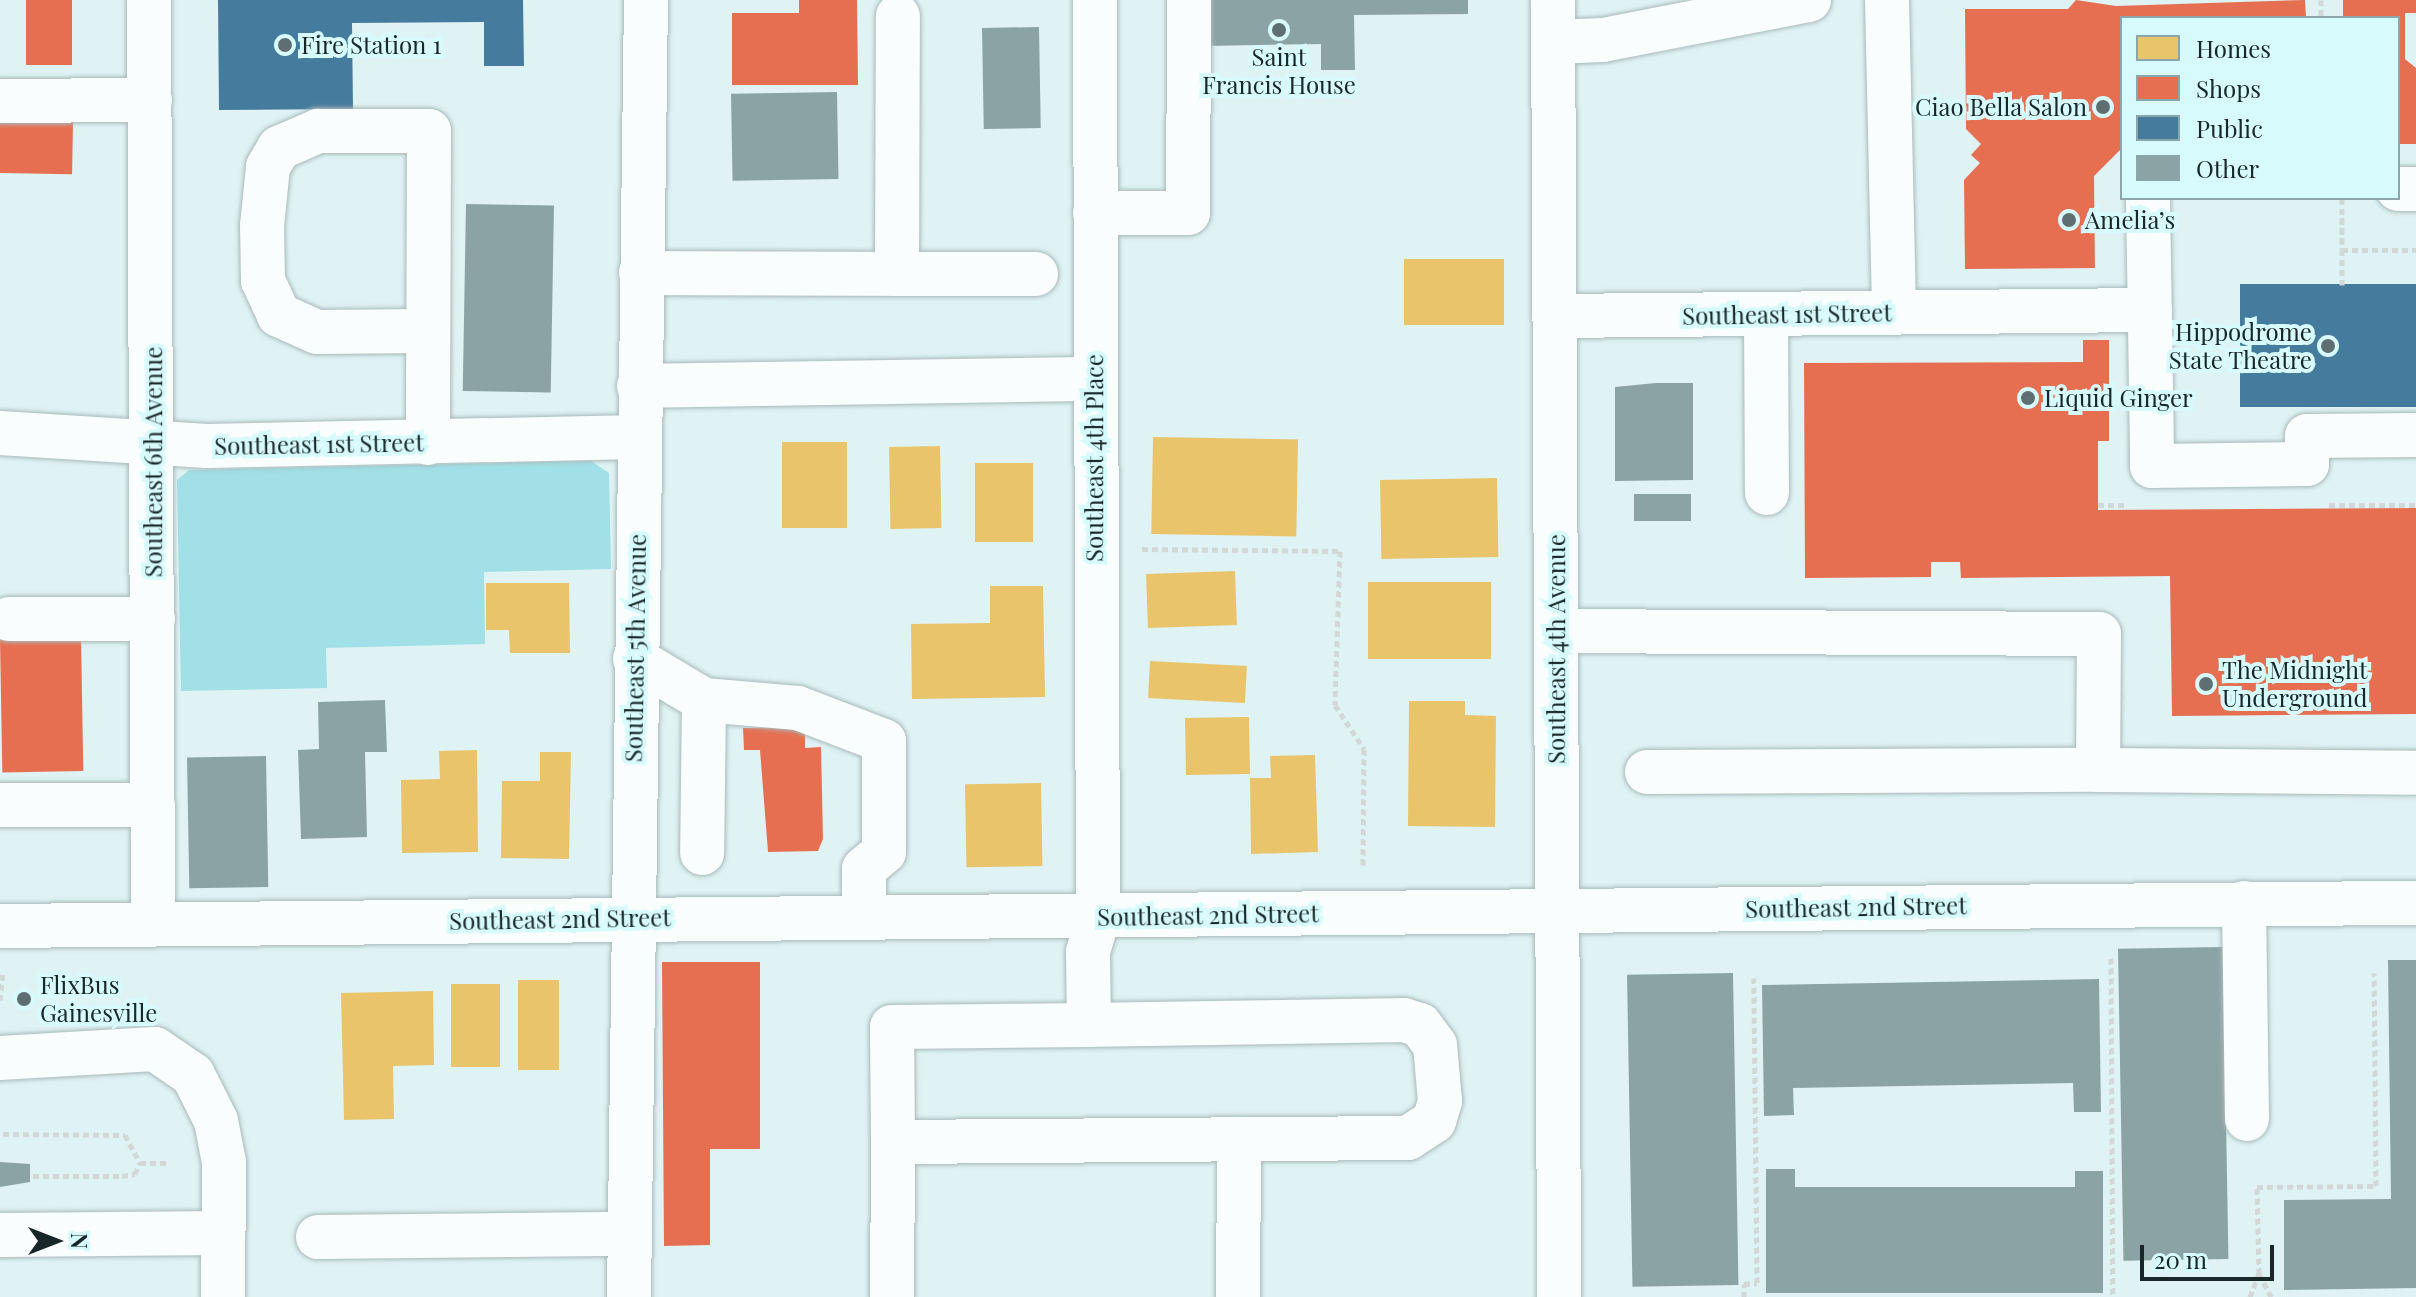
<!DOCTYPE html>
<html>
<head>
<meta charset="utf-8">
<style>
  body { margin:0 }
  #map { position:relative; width:2416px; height:1297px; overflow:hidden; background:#dff3f5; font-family:"Playfair Display",serif }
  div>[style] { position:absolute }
  .green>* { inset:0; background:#a0e0e6 }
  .homes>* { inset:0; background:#e9c46a; transform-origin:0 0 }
  .shops>* { inset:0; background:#e76f51; transform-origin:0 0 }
  .public>* { inset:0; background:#457b9d; transform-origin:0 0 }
  .building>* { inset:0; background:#8ca3a5; transform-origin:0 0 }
  .path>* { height:5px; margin-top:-2.5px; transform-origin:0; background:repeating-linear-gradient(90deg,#d2d8d8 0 6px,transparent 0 10px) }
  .roads { filter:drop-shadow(0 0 2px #aab9ba) drop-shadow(0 0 2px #aab9ba) }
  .minor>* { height:44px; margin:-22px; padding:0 22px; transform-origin:22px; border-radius:22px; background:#fafdfe }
  .dots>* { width:22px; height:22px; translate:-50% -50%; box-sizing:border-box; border:4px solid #d7fafd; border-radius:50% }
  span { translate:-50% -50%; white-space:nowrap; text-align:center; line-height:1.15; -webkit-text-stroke:8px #d7fafd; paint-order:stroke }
  .poi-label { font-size:24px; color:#1a2728 }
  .left { translate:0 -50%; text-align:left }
  .right { translate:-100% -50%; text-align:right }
  .street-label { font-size:24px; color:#1a2728 }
  .legend { position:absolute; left:2120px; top:16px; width:280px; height:184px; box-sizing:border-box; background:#d7fafd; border:2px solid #8ba6a8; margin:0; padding:10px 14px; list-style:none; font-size:24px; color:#1a2728 }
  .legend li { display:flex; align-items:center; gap:16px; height:40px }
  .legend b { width:40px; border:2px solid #8ba6a8 }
  .north { position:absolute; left:16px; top:1201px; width:80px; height:80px; -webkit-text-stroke:6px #d7fafd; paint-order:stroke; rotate:90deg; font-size:22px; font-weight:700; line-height:32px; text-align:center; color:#1a2728 }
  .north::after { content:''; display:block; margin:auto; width:28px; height:36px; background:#1a2728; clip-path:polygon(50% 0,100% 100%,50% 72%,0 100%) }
  .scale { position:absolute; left:2140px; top:1245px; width:134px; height:36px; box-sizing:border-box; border:4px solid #1a2728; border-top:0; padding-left:10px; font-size:24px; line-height:28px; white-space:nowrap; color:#1a2728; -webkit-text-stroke:6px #d7fafd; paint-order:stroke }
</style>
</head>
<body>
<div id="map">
  <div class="green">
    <div style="clip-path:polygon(591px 461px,609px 473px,611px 569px,484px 572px,485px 644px,326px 648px,327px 688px,181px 691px,177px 480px,189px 470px)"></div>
  </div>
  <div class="homes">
    <div style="left:1504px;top:259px;width:66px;height:100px;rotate:90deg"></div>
    <div style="left:1153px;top:437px;width:145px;height:97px;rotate:1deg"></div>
    <div style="left:782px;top:442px;width:65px;height:86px"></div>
    <div style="left:940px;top:446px;width:82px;height:51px;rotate:89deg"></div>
    <div style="left:1033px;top:463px;width:79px;height:58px;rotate:90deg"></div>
    <div style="left:1497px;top:478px;width:79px;height:117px;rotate:89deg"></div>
    <div style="left:1235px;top:571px;width:54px;height:89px;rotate:88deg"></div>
    <div style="left:1368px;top:582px;width:123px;height:77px"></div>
    <div style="clip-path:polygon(486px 583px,569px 583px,570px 653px,510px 653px,509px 630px,486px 630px)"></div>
    <div style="clip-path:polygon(990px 586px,1043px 586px,1045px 697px,912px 699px,911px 624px,990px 623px)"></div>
    <div style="left:1150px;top:661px;width:97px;height:37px;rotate:3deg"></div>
    <div style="clip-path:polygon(1409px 701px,1465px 701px,1465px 715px,1496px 716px,1495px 827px,1408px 826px)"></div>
    <div style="left:1249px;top:717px;width:57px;height:64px;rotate:89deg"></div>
    <div style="clip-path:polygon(477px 750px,478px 852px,402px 853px,401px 780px,440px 779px,439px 751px)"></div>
    <div style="clip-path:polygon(540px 752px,571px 752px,569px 859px,501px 858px,502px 781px,540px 781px)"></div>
    <div style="clip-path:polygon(1315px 755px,1318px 852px,1251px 854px,1250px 778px,1271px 778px,1270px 756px)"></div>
    <div style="left:1041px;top:783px;width:83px;height:76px;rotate:89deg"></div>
    <div style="left:518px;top:980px;width:41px;height:90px"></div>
    <div style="left:451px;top:984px;width:49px;height:83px"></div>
    <div style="clip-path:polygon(433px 991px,434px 1065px,393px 1066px,394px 1119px,344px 1120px,341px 993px)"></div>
  </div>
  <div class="shops">
    <div style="left:26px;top:0;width:46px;height:65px"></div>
    <div style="clip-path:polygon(799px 0,857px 0,858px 85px,732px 85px,732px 13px,799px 13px)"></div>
    <div style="clip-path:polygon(2076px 0,2116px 6px,2305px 0,2306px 18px,2122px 18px,2122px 148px,2094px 176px,2095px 268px,1965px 269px,1964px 180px,1980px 163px,1971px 155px,1981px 144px,1966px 129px,1965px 9px,2068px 9px)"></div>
    <div style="clip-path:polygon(2343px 0,2416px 0,2416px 13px,2405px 13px,2405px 59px,2416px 68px,2416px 144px,2398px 144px,2398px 18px,2343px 18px)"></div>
    <div style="left:0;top:121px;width:73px;height:52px;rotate:1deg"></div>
    <div style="clip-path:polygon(2083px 340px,2109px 340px,2109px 441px,2098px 441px,2098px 510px,2416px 508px,2416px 714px,2172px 716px,2170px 576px,1961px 578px,1960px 562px,1931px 562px,1931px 577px,1805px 578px,1804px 363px,2083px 362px)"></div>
    <div style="left:81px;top:638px;width:133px;height:81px;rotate:89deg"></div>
    <div style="clip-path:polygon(805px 727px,805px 748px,821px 747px,823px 839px,818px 851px,768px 852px,760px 750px,744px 750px,743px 728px)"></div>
    <div style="clip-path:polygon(662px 962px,760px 962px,760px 1149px,710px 1149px,710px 1245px,664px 1246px)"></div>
  </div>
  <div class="public">
    <div style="clip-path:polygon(218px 0,523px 0,524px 66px,484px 66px,484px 22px,352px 23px,353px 109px,219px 110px)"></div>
    <div style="left:2240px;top:284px;width:176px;height:123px"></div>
  </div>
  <div class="building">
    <div style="clip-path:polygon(1203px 0,1468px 0,1468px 14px,1354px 15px,1355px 70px,1321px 70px,1321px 44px,1204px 46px)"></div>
    <div style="left:1039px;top:27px;width:101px;height:57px;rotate:89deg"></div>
    <div style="left:837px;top:92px;width:87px;height:106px;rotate:89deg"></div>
    <div style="left:466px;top:204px;width:88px;height:187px;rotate:1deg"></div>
    <div style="clip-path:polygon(1656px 383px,1693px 383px,1693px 480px,1615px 481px,1615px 387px)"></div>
    <div style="left:1634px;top:494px;width:57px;height:27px"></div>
    <div style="clip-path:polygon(385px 700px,387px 752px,365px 752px,367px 837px,301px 839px,298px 750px,319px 749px,318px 702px)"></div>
    <div style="left:266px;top:756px;width:131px;height:79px;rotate:89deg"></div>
    <div style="left:2223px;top:947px;width:312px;height:105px;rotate:89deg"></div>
    <div style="clip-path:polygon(2388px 960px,2416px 960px,2416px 1288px,2284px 1290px,2284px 1200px,2391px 1199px)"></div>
    <div style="left:1733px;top:973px;width:312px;height:106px;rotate:89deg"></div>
    <div style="clip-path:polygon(2099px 979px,2101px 1112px,2074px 1112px,2073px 1083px,1793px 1088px,1794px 1115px,1764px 1116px,1762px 985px)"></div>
    <div style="clip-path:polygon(0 1162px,30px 1164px,30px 1182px,0 1187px)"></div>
    <div style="clip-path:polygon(1766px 1169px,1795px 1169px,1795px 1187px,2075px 1187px,2075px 1171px,2103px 1171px,2103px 1293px,1766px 1293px)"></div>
  </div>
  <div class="path">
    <div style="left:2321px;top:0;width:18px;rotate:90deg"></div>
    <div style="left:2342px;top:198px;width:52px;rotate:90deg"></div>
    <div style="left:2342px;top:250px;width:74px"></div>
    <div style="left:2342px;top:250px;width:35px;rotate:90deg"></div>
    <div style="left:2098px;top:505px;width:29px"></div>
    <div style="left:2329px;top:505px;width:87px"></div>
    <div style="left:1142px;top:549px;width:198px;rotate:0.6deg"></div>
    <div style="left:1340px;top:551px;width:154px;rotate:91.9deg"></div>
    <div style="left:1335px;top:705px;width:53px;rotate:56.6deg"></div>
    <div style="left:1364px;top:749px;width:119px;rotate:90.5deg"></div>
    <div style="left:2111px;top:958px;width:339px;rotate:89.7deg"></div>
    <div style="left:0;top:1000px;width:29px;rotate:-84deg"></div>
    <div style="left:3px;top:1134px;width:122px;rotate:0.5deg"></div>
    <div style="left:125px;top:1135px;width:32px;rotate:62deg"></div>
    <div style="left:33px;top:1176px;width:89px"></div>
    <div style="left:122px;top:1176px;width:13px;rotate:-9deg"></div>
    <div style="left:135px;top:1174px;width:12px;rotate:-66deg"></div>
    <div style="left:140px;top:1163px;width:29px"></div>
    <div style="left:2259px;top:1274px;width:87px;rotate:-91.3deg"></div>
    <div style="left:2257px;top:1187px;width:119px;rotate:-0.5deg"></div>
    <div style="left:2376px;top:1186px;width:213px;rotate:-90.5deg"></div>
    <div style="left:1744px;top:1297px;width:13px;rotate:-90deg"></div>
    <div style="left:1744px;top:1284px;width:13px;rotate:-4deg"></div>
    <div style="left:1757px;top:1283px;width:305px;rotate:-90.6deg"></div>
    <div style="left:2250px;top:1297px;width:25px;rotate:-69deg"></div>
    <div style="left:2259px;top:1274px;width:26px;rotate:62deg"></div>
  </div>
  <div class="roads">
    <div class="minor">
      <div style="left:149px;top:0;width:924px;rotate:89.75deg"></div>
      <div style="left:1553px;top:0;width:1297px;rotate:89.73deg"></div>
      <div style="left:1887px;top:0;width:313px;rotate:88.7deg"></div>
      <div style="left:1554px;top:42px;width:49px;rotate:-2.3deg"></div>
      <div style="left:1603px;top:40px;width:210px;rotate:-11deg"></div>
      <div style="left:0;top:101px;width:150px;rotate:-0.4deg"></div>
      <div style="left:2398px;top:189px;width:18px"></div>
      <div style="left:2148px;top:198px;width:268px;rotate:89.1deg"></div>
      <div style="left:2152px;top:466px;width:155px;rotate:-0.7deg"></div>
      <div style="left:2307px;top:464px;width:11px;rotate:-90deg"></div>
      <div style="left:1095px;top:213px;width:93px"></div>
      <div style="left:1188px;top:213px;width:213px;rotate:-89.7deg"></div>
      <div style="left:641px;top:273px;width:256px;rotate:0.2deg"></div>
      <div style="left:897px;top:274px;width:258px;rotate:-89.8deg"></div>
      <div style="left:897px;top:274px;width:139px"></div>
      <div style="left:1766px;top:314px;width:179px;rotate:89.7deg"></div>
      <div style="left:1555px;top:316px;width:595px;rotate:-0.58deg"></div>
      <div style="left:427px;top:331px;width:110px;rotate:179.5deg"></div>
      <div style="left:317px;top:332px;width:42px;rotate:-155.9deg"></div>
      <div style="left:279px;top:315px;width:38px;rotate:-115deg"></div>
      <div style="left:263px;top:281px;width:55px;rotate:-91deg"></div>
      <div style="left:262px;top:226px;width:59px;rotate:-84.2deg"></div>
      <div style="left:268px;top:167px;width:22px;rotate:-60deg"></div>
      <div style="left:279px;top:148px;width:43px;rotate:-23.6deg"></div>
      <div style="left:318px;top:131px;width:111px"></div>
      <div style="left:429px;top:131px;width:312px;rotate:90.2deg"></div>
      <div style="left:639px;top:386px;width:454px;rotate:-0.9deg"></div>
      <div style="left:0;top:433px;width:207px;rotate:3.6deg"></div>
      <div style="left:207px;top:446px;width:431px;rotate:-1.2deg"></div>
      <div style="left:2307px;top:443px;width:7px;rotate:-90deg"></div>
      <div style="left:2307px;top:436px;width:109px;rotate:-0.5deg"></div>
      <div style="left:9px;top:619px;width:144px"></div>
      <div style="left:1556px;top:631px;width:543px;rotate:0.32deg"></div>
      <div style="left:2099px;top:634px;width:136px;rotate:90.4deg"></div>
      <div style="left:2098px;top:770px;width:318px;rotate:0.5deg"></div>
      <div style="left:635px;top:659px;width:80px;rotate:30.7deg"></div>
      <div style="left:704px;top:700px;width:153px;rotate:90.7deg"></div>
      <div style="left:704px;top:700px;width:94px;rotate:4.9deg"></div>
      <div style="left:798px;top:708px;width:92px;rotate:21deg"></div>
      <div style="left:884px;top:741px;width:111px;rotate:90deg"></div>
      <div style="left:884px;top:852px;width:26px;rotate:140deg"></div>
      <div style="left:864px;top:869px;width:48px;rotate:90deg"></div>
      <div style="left:1647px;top:772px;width:451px;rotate:-0.3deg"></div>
      <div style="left:0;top:805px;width:153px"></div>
      <div style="left:2244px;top:903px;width:216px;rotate:89.2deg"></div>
      <div style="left:0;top:926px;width:2416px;rotate:-0.55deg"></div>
      <div style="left:1089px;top:1025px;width:197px;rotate:179.4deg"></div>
      <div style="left:892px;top:1027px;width:115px;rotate:89.5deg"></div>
      <div style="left:893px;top:1142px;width:515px;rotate:-0.45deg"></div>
      <div style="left:1408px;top:1138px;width:31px;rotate:-33deg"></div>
      <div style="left:1434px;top:1121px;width:21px;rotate:-73deg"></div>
      <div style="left:1440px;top:1101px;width:56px;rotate:-95.1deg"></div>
      <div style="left:1435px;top:1045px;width:25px;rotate:-127deg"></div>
      <div style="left:1420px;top:1025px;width:17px;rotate:-163deg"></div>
      <div style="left:1404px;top:1020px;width:315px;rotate:179.1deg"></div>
      <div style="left:1089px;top:1025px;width:73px;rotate:-90.8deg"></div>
      <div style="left:1088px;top:952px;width:36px;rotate:-74deg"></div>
      <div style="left:1098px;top:917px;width:917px;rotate:-90.19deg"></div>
      <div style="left:0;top:1058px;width:155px;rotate:-3.3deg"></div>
      <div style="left:155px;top:1049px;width:46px;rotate:34.4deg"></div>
      <div style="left:193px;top:1075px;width:51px;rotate:63.4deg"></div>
      <div style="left:216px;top:1121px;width:42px;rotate:79deg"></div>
      <div style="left:224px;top:1162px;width:135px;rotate:90.4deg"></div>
      <div style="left:0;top:1235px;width:222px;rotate:-0.5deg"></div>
      <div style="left:318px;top:1237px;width:311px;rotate:-0.6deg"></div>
      <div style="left:629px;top:1297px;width:1297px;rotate:-89.25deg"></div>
      <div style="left:892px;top:1297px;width:155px;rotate:-89.6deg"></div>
      <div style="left:1238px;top:1297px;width:156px;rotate:-89.6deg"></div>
    </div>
  </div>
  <div class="dots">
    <div style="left:1279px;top:30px;background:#5f6e70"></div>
    <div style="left:285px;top:45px;background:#5f6e70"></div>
    <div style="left:2103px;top:107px;background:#5f6e70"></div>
    <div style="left:2069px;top:220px;background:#5f6e70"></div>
    <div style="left:2328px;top:346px;background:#5f6e70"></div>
    <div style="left:2028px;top:398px;background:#5f6e70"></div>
    <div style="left:2206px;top:684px;background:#5f6e70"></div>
    <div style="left:24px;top:999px;background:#5f6e70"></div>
  </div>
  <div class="poi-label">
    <span class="left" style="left:301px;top:45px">Fire Station 1</span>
    <span style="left:1279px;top:71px">Saint<br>Francis House</span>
    <span class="right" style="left:2087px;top:107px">Ciao Bella Salon</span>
    <span class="left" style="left:2085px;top:220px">Amelia’s</span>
    <span class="right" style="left:2312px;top:346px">Hippodrome<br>State Theatre</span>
    <span class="left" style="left:2044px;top:398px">Liquid Ginger</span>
    <span class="left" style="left:2222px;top:684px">The Midnight<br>Underground</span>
    <span class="left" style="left:40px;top:999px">FlixBus<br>Gainesville</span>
  </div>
  <div class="street-label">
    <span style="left:1787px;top:314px;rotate:-1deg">Southeast 1st Street</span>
    <span style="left:319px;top:444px;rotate:-1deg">Southeast 1st Street</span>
    <span style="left:1094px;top:458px;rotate:-90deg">Southeast 4th Place</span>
    <span style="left:153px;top:462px;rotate:-90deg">Southeast 6th Avenue</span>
    <span style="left:635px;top:648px;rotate:-89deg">Southeast 5th Avenue</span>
    <span style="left:1556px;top:649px;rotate:-90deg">Southeast 4th Avenue</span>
    <span style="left:1856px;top:907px;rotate:-1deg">Southeast 2nd Street</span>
    <span style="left:1208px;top:915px;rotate:-1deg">Southeast 2nd Street</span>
    <span style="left:560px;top:919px;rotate:-1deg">Southeast 2nd Street</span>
  </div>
  <ul class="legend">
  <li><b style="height:22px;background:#e9c46a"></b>Homes</li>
  <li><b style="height:22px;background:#e76f51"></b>Shops</li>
  <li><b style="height:22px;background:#457b9d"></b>Public</li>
  <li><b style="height:22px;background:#8ca3a5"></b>Other</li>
  </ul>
  <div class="north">N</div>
  <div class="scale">20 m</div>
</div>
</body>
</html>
